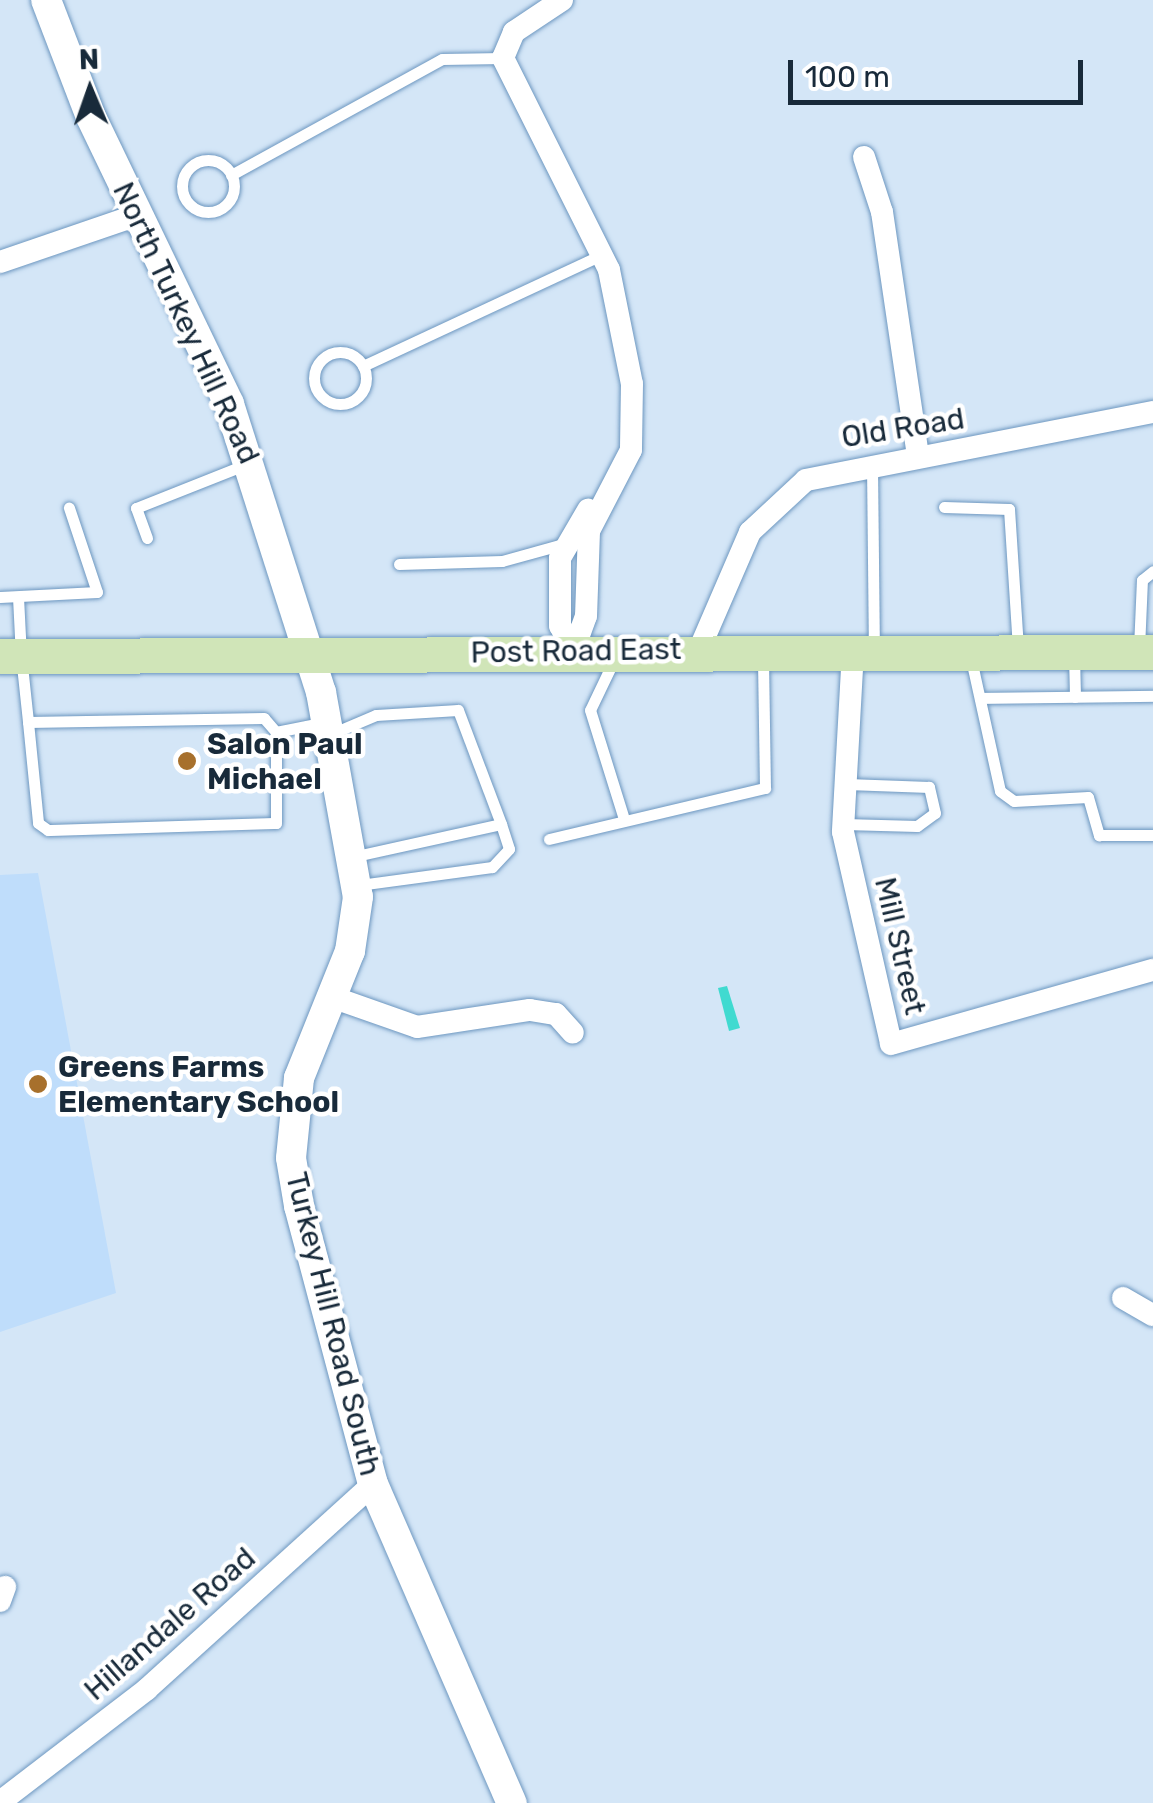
<!DOCTYPE html>
<html>
<head>
<meta charset="utf-8">
<style>
  body { margin:0 }
  #map { position:relative; width:1153px; height:1803px; overflow:hidden; background:#d4e6f7; font-family:Rubik,sans-serif }
  div>[style] { position:absolute }
  .built>* { inset:0; background:#bfddfb }
  .water>* { inset:0; background:#40dad0 }
  .roads { filter:drop-shadow(0 0 2px #6d97c0) drop-shadow(0 0 2px #6d97c0) }
  .lane>* { height:11px; margin:-5.5px; padding:0 5.5px; transform-origin:5.5px; border-radius:5.5px; background:#fff }
  .lane>.ring { margin:-5.5px; padding:0; box-sizing:content-box; background:none; border:11px solid #fff; border-radius:50% }
  .street>* { height:22px; margin:-11px; padding:0 11px; transform-origin:11px; border-radius:11px; background:#fff }
  .secondary>* { height:30px; margin:-15px; padding:0 15px; transform-origin:15px; border-radius:15px; background:#fff }
  .primary>* { height:35px; margin:-17.5px; padding:0 17.5px; transform-origin:17.5px; border-radius:17.5px; background:#d0e5b8 }
  .dots>* { width:28px; height:28px; translate:-50% -50%; box-sizing:border-box; border:5px solid #fff; border-radius:50% }
  span { translate:-50% -50%; white-space:nowrap; text-align:center; line-height:1.15; -webkit-text-stroke:9px #fff; paint-order:stroke }
  .street-label { font-size:30px; color:#182a3a }
  .poi-label { font-size:30px; color:#182a3a; font-weight:700 }
  .left { translate:0 -50%; text-align:left }
  .north { position:absolute; left:40px; top:40px; width:100px; height:100px; -webkit-text-stroke:8px #fff; paint-order:stroke; rotate:358deg; font-size:28px; font-weight:700; line-height:40px; text-align:center; color:#182a3a }
  .north::after { content:''; display:block; margin:auto; width:35px; height:45px; background:#182a3a; clip-path:polygon(50% 0,100% 100%,50% 72%,0 100%) }
  .scale { position:absolute; left:788px; top:60px; width:295px; height:45px; box-sizing:border-box; border:5px solid #182a3a; border-top:0; padding-left:12px; font-size:30px; line-height:35px; white-space:nowrap; color:#182a3a; -webkit-text-stroke:8px #fff; paint-order:stroke }
</style>
</head>
<body>
<div id="map">
  <div class="built">
    <div style="clip-path:polygon(38px 873px,116px 1293px,0 1332px,0 875px)"></div>
  </div>
  <div class="water">
    <div style="clip-path:polygon(727px 986px,740px 1028px,729px 1031px,718px 988px)"></div>
  </div>
  <div class="roads">
    <div class="lane">
      <div class="ring" style="left:182px;top:160px;width:41px;height:41px"></div>
      <div style="left:231px;top:175px;width:241px;rotate:-28.8deg"></div>
      <div style="left:442px;top:59px;width:61px;rotate:-0.9deg"></div>
      <div class="ring" style="left:314px;top:352px;width:41px;height:41px"></div>
      <div style="left:363px;top:366px;width:265px;rotate:-25deg"></div>
      <div style="left:872px;top:465px;width:181px;rotate:89.4deg"></div>
      <div style="left:944px;top:507px;width:65px;rotate:1.8deg"></div>
      <div style="left:1009px;top:509px;width:138px;rotate:86.3deg"></div>
      <div style="left:147px;top:538px;width:32px;rotate:-110deg"></div>
      <div style="left:136px;top:508px;width:119px;rotate:-21.6deg"></div>
      <div style="left:399px;top:564px;width:103px;rotate:-1.7deg"></div>
      <div style="left:502px;top:561px;width:67px;rotate:-15.5deg"></div>
      <div style="left:0;top:597px;width:97px;rotate:-3deg"></div>
      <div style="left:97px;top:592px;width:89px;rotate:-108.4deg"></div>
      <div style="left:18px;top:597px;width:59px;rotate:87.1deg"></div>
      <div style="left:21px;top:656px;width:66px;rotate:83.9deg"></div>
      <div style="left:28px;top:722px;width:101px;rotate:84.3deg"></div>
      <div style="left:38px;top:823px;width:12px;rotate:35deg"></div>
      <div style="left:48px;top:830px;width:228px;rotate:-1.8deg"></div>
      <div style="left:276px;top:823px;width:91px;rotate:-90deg"></div>
      <div style="left:276px;top:732px;width:18px;rotate:-131deg"></div>
      <div style="left:264px;top:718px;width:236px;rotate:179deg"></div>
      <div style="left:1139px;top:648px;width:68px;rotate:-87.5deg"></div>
      <div style="left:1142px;top:580px;width:14px;rotate:-39deg"></div>
      <div style="left:1074px;top:655px;width:42px;rotate:88.6deg"></div>
      <div style="left:971px;top:659px;width:135px;rotate:77.6deg"></div>
      <div style="left:1000px;top:791px;width:17px;rotate:36deg"></div>
      <div style="left:1014px;top:801px;width:74px;rotate:-3.1deg"></div>
      <div style="left:1088px;top:797px;width:40px;rotate:74deg"></div>
      <div style="left:1099px;top:835px;width:54px"></div>
      <div style="left:613px;top:662px;width:53px;rotate:115.6deg"></div>
      <div style="left:590px;top:710px;width:111px;rotate:72.7deg"></div>
      <div style="left:980px;top:698px;width:173px;rotate:-0.7deg"></div>
      <div style="left:276px;top:732px;width:50px;rotate:-11.5deg"></div>
      <div style="left:331px;top:734px;width:49px;rotate:-22.9deg"></div>
      <div style="left:376px;top:715px;width:82px;rotate:-3.5deg"></div>
      <div style="left:458px;top:710px;width:122px;rotate:69.3deg"></div>
      <div style="left:844px;top:824px;width:73px;rotate:1.6deg"></div>
      <div style="left:917px;top:826px;width:22px;rotate:-36deg"></div>
      <div style="left:935px;top:813px;width:27px;rotate:-103deg"></div>
      <div style="left:929px;top:787px;width:82px;rotate:-177.9deg"></div>
      <div style="left:549px;top:839px;width:222px;rotate:-13.3deg"></div>
      <div style="left:765px;top:788px;width:129px;rotate:-90.9deg"></div>
      <div style="left:356px;top:856px;width:148px;rotate:-12.4deg"></div>
      <div style="left:501px;top:824px;width:26px;rotate:72deg"></div>
      <div style="left:509px;top:849px;width:25px;rotate:133deg"></div>
      <div style="left:492px;top:867px;width:135px;rotate:172.3deg"></div>
    </div>
    <div class="street">
      <div style="left:562px;top:0;width:58px;rotate:146.3deg"></div>
      <div style="left:514px;top:32px;width:28px;rotate:113deg"></div>
      <div style="left:503px;top:58px;width:237px;rotate:63.4deg"></div>
      <div style="left:609px;top:270px;width:116px;rotate:78.6deg"></div>
      <div style="left:632px;top:384px;width:66px;rotate:90.9deg"></div>
      <div style="left:631px;top:450px;width:91px;rotate:117.4deg"></div>
      <div style="left:589px;top:531px;width:85px;rotate:92deg"></div>
      <div style="left:586px;top:616px;width:37px;rotate:110deg"></div>
      <div style="left:864px;top:157px;width:58px;rotate:71.9deg"></div>
      <div style="left:882px;top:212px;width:246px;rotate:81.6deg"></div>
      <div style="left:0;top:262px;width:145px;rotate:-18.9deg"></div>
      <div style="left:699px;top:650px;width:129px;rotate:-66.6deg"></div>
      <div style="left:750px;top:532px;width:76px;rotate:-42.9deg"></div>
      <div style="left:806px;top:480px;width:354px;rotate:-11.1deg"></div>
      <div style="left:573px;top:651px;width:28px;rotate:-117deg"></div>
      <div style="left:560px;top:626px;width:68px;rotate:-90deg"></div>
      <div style="left:560px;top:558px;width:56px;rotate:-59.7deg"></div>
      <div style="left:853px;top:651px;width:181px;rotate:93.2deg"></div>
      <div style="left:843px;top:832px;width:217px;rotate:77.2deg"></div>
      <div style="left:891px;top:1044px;width:272px;rotate:-15.8deg"></div>
      <div style="left:332px;top:997px;width:90px;rotate:19.4deg"></div>
      <div style="left:417px;top:1027px;width:114px;rotate:-8.6deg"></div>
      <div style="left:530px;top:1010px;width:26px;rotate:9deg"></div>
      <div style="left:556px;top:1014px;width:25px;rotate:48deg"></div>
      <div style="left:1123px;top:1298px;width:34px;rotate:30deg"></div>
      <div style="left:0;top:1601px;width:15px;rotate:-70deg"></div>
      <div style="left:0;top:1802px;width:185px;rotate:-37.5deg"></div>
      <div style="left:147px;top:1689px;width:305px;rotate:-42.2deg"></div>
    </div>
    <div class="secondary">
      <div style="left:46px;top:0;width:125px;rotate:69deg"></div>
      <div style="left:91px;top:117px;width:318px;rotate:64.3deg"></div>
      <div style="left:229px;top:404px;width:302px;rotate:72.3deg"></div>
      <div style="left:321px;top:692px;width:208px;rotate:79.8deg"></div>
      <div style="left:358px;top:897px;width:55px;rotate:98.4deg"></div>
      <div style="left:350px;top:951px;width:137px;rotate:111.9deg"></div>
      <div style="left:299px;top:1078px;width:80px;rotate:95.7deg"></div>
      <div style="left:291px;top:1158px;width:49px;rotate:80.5deg"></div>
      <div style="left:299px;top:1206px;width:288px;rotate:75.1deg"></div>
      <div style="left:373px;top:1484px;width:348px;rotate:66.5deg"></div>
    </div>
    <div class="primary">
      <div style="left:0;top:656px;width:1153px;rotate:-0.2deg"></div>
    </div>
  </div>
  <div class="dots">
    <div style="left:187px;top:761px;background:#a7702c"></div>
    <div style="left:38px;top:1084px;background:#a7702c"></div>
  </div>
  <div class="street-label">
    <span style="left:186px;top:323px;rotate:65deg">North Turkey Hill Road</span>
    <span style="left:903px;top:428px;rotate:-9deg">Old Road</span>
    <span style="left:576px;top:651px;rotate:-1deg">Post Road East</span>
    <span style="left:900px;top:946px;rotate:77deg">Mill Street</span>
    <span style="left:333px;top:1324px;rotate:76deg">Turkey Hill Road South</span>
    <span style="left:170px;top:1624px;rotate:-41deg">Hillandale Road</span>
  </div>
  <div class="poi-label">
    <span class="left" style="left:207px;top:761px">Salon Paul<br>Michael</span>
    <span class="left" style="left:58px;top:1084px">Greens Farms<br>Elementary School</span>
  </div>
  <div class="north">N</div>
  <div class="scale">100 m</div>
</div>
</body>
</html>
